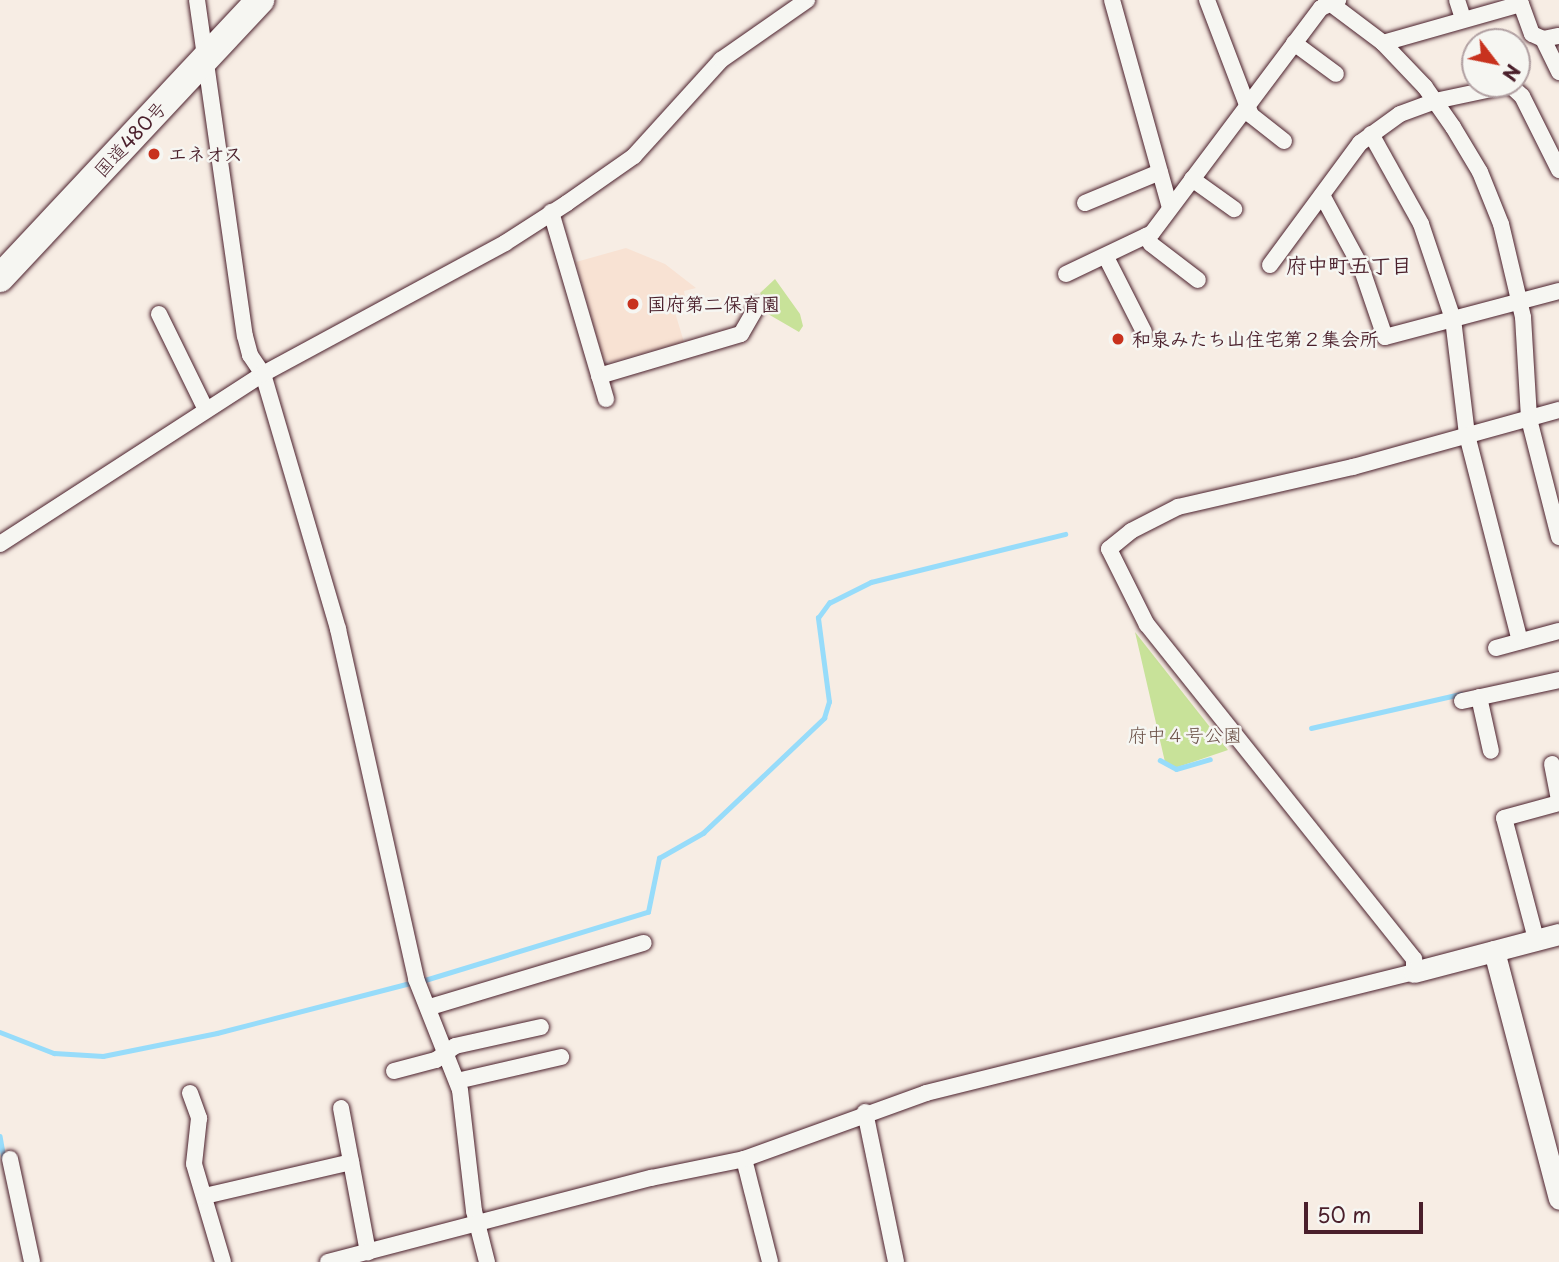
<!DOCTYPE html>
<html>
<head>
<meta charset="utf-8">
<style>
  body { margin:0 }
  #map { position:relative; width:1559px; height:1262px; overflow:hidden; background:#f7ede4; font-family:"Playpen Sans","Klee One",sans-serif }
  div>[style] { position:absolute }
  .built>* { inset:0; background:#f8e2d3 }
  .green>* { inset:0; background:#c8e299 }
  .stream>* { height:4.5px; margin:-2.25px; padding:0 2.25px; transform-origin:2.25px; border-radius:2.25px; background:#97dcfa }
  .roads { filter:drop-shadow(0 0 2px #4a1f2b) drop-shadow(0 0 2px #4a1f2b) }
  .minor>* { height:16px; margin:-8px; padding:0 8px; transform-origin:8px; border-radius:8px; background:#f6f6f2 }
  .tertiary>* { height:21px; margin:-10.5px; padding:0 10.5px; transform-origin:10.5px; border-radius:10.5px; background:#f6f6f2 }
  .trunk>* { height:28px; margin:-14px; padding:0 14px; transform-origin:14px; border-radius:14px; background:#f6f6f2 }
  .dots>* { width:19px; height:19px; translate:-50% -50%; box-sizing:border-box; border:4px solid #f6f6f2; border-radius:50% }
  span { translate:-50% -50%; white-space:nowrap; text-align:center; line-height:1.15; -webkit-text-stroke:5px #f6f6f2; paint-order:stroke }
  .street-label { font-size:19px; color:#4a1f2b }
  .poi-label { font-size:19px; color:#4a1f2b; font-weight:700 }
  .left { translate:0 -50%; text-align:left }
  .park-label { font-size:19px; color:#6a5046 }
  .neighbourhood-label { font-size:21px; color:#4a1f2b; font-weight:700 }
  .north { position:absolute; left:1461px; top:28px; width:70px; height:70px; box-sizing:border-box; background:#f6f6f2; border:2px solid #b1a0a2; border-radius:50%; rotate:122deg; font-size:19px; font-weight:700; line-height:28px; text-align:center; color:#4a1f2b }
  .north::after { content:''; display:block; margin:auto; width:24px; height:32px; background:#c8321e; clip-path:polygon(50% 0,100% 100%,50% 72%,0 100%) }
  .scale { position:absolute; left:1304px; top:1202px; width:119px; height:32px; box-sizing:border-box; border:4px solid #4a1f2b; border-top:0; padding-left:9px; font-size:21px; line-height:24px; white-space:nowrap; color:#4a1f2b; -webkit-text-stroke:5px #f6f6f2; paint-order:stroke }
</style>
</head>
<body>
<div id="map">
  <div class="built">
    <div style="clip-path:polygon(626px 248px,665px 264px,696px 288px,684px 291px,686px 302px,673px 306px,684px 342px,611px 362px,603px 359px,576px 262px)"></div>
  </div>
  <div class="green">
    <div style="clip-path:polygon(775px 279px,800px 314px,803px 326px,799px 332px,761px 310px,765px 300px,760px 293px)"></div>
    <div style="clip-path:polygon(1135px 632px,1228px 750px,1175px 768px,1165px 762px)"></div>
  </div>
  <div class="stream">
    <div style="left:1311px;top:728px;width:154px;rotate:-12.8deg"></div>
    <div style="left:1160px;top:760px;width:18px;rotate:29deg"></div>
    <div style="left:1176px;top:769px;width:35px;rotate:-16deg"></div>
    <div style="left:425px;top:980px;width:233px;rotate:-17deg"></div>
    <div style="left:648px;top:912px;width:55px;rotate:-78.5deg"></div>
    <div style="left:659px;top:858px;width:51px;rotate:-29.6deg"></div>
    <div style="left:703px;top:833px;width:167px;rotate:-43.5deg"></div>
    <div style="left:824px;top:718px;width:17px;rotate:-73deg"></div>
    <div style="left:829px;top:702px;width:85px;rotate:-97.5deg"></div>
    <div style="left:818px;top:618px;width:19px;rotate:-54deg"></div>
    <div style="left:829px;top:603px;width:47px;rotate:-26.6deg"></div>
    <div style="left:871px;top:582px;width:200px;rotate:-13.9deg"></div>
    <div style="left:0;top:1032px;width:58px;rotate:21.3deg"></div>
    <div style="left:54px;top:1053px;width:49px;rotate:3.5deg"></div>
    <div style="left:103px;top:1056px;width:116px;rotate:-11.4deg"></div>
    <div style="left:217px;top:1033px;width:199px;rotate:-14.5deg"></div>
    <div style="left:0;top:1136px;width:22px;rotate:80deg"></div>
  </div>
  <div class="roads">
    <div class="minor">
      <div style="left:197px;top:0;width:339px;rotate:81.9deg"></div>
      <div style="left:245px;top:336px;width:20px;rotate:75deg"></div>
      <div style="left:250px;top:355px;width:23px;rotate:56deg"></div>
      <div style="left:263px;top:374px;width:266px;rotate:73.6deg"></div>
      <div style="left:338px;top:629px;width:359px;rotate:77.4deg"></div>
      <div style="left:416px;top:979px;width:119px;rotate:68.4deg"></div>
      <div style="left:460px;top:1090px;width:122px;rotate:83.4deg"></div>
      <div style="left:474px;top:1211px;width:53px;rotate:75.7deg"></div>
      <div style="left:1112px;top:0;width:216px;rotate:74.4deg"></div>
      <div style="left:1207px;top:0;width:123px;rotate:69.1deg"></div>
      <div style="left:1251px;top:115px;width:42px;rotate:38.2deg"></div>
      <div style="left:1326px;top:0;width:71px;rotate:37deg"></div>
      <div style="left:1383px;top:43px;width:143px;rotate:-15.8deg"></div>
      <div style="left:1521px;top:4px;width:4px;rotate:-117deg"></div>
      <div style="left:1457px;top:0;width:20px;rotate:72deg"></div>
      <div style="left:1521px;top:4px;width:32px;rotate:70deg"></div>
      <div style="left:1532px;top:34px;width:12px;rotate:24deg"></div>
      <div style="left:1543px;top:39px;width:16px;rotate:-11deg"></div>
      <div style="left:1543px;top:39px;width:37px;rotate:64deg"></div>
      <div style="left:1294px;top:43px;width:52px;rotate:36.4deg"></div>
      <div style="left:1383px;top:43px;width:61px;rotate:46.3deg"></div>
      <div style="left:1425px;top:87px;width:49px;rotate:55deg"></div>
      <div style="left:1453px;top:127px;width:52px;rotate:59deg"></div>
      <div style="left:1480px;top:172px;width:56px;rotate:68deg"></div>
      <div style="left:1501px;top:224px;width:96px;rotate:76.7deg"></div>
      <div style="left:1523px;top:317px;width:102px;rotate:86.6deg"></div>
      <div style="left:1529px;top:419px;width:122px;rotate:75.7deg"></div>
      <div style="left:1371px;top:134px;width:103px;rotate:60.9deg"></div>
      <div style="left:1421px;top:224px;width:100px;rotate:71.4deg"></div>
      <div style="left:1453px;top:319px;width:117px;rotate:83.1deg"></div>
      <div style="left:1467px;top:435px;width:213px;rotate:75.6deg"></div>
      <div style="left:1192px;top:179px;width:52px;rotate:35.5deg"></div>
      <div style="left:1322px;top:195px;width:82px;rotate:61.6deg"></div>
      <div style="left:1361px;top:267px;width:74px;rotate:71.1deg"></div>
      <div style="left:1385px;top:337px;width:180px;rotate:-14.8deg"></div>
      <div style="left:1085px;top:203px;width:81px;rotate:-22.5deg"></div>
      <div style="left:551px;top:212px;width:195px;rotate:73.6deg"></div>
      <div style="left:1146px;top:236px;width:9px;rotate:58deg"></div>
      <div style="left:1151px;top:244px;width:59px;rotate:37.5deg"></div>
      <div style="left:1106px;top:257px;width:84px;rotate:63.1deg"></div>
      <div style="left:1270px;top:265px;width:152px;rotate:-53.6deg"></div>
      <div style="left:1360px;top:143px;width:49px;rotate:-35.9deg"></div>
      <div style="left:1400px;top:114px;width:37px;rotate:-20deg"></div>
      <div style="left:1435px;top:101px;width:77px;rotate:-12deg"></div>
      <div style="left:1510px;top:85px;width:16px;rotate:43deg"></div>
      <div style="left:1522px;top:96px;width:83px;rotate:63.4deg"></div>
      <div style="left:1066px;top:274px;width:95px;rotate:-25.5deg"></div>
      <div style="left:1152px;top:233px;width:281px;rotate:-53.1deg"></div>
      <div style="left:1321px;top:8px;width:19px;rotate:-25deg"></div>
      <div style="left:159px;top:314px;width:107px;rotate:63.9deg"></div>
      <div style="left:599px;top:376px;width:148px;rotate:-16.5deg"></div>
      <div style="left:741px;top:334px;width:32px;rotate:-60deg"></div>
      <div style="left:0;top:544px;width:313px;rotate:-32.9deg"></div>
      <div style="left:263px;top:374px;width:275px;rotate:-28.4deg"></div>
      <div style="left:505px;top:243px;width:74px;rotate:-32.8deg"></div>
      <div style="left:567px;top:203px;width:82px;rotate:-35deg"></div>
      <div style="left:634px;top:156px;width:130px;rotate:-47.8deg"></div>
      <div style="left:721px;top:60px;width:105px;rotate:-34.9deg"></div>
      <div style="left:1496px;top:648px;width:65px;rotate:-15.1deg"></div>
      <div style="left:1479px;top:697px;width:55px;rotate:77.5deg"></div>
      <div style="left:1462px;top:701px;width:99px;rotate:-12.2deg"></div>
      <div style="left:1552px;top:764px;width:36px;rotate:79deg"></div>
      <div style="left:1536px;top:939px;width:125px;rotate:-104.8deg"></div>
      <div style="left:1504px;top:818px;width:57px;rotate:-15.3deg"></div>
      <div style="left:430px;top:1007px;width:223px;rotate:-16.7deg"></div>
      <div style="left:394px;top:1071px;width:43px;rotate:-14.7deg"></div>
      <div style="left:436px;top:1060px;width:24px;rotate:-36deg"></div>
      <div style="left:455px;top:1046px;width:88px;rotate:-12.5deg"></div>
      <div style="left:457px;top:1081px;width:107px;rotate:-13deg"></div>
      <div style="left:190px;top:1093px;width:27px;rotate:70deg"></div>
      <div style="left:199px;top:1118px;width:46px;rotate:96.2deg"></div>
      <div style="left:194px;top:1164px;width:102px;rotate:73.5deg"></div>
      <div style="left:341px;top:1108px;width:147px;rotate:79.4deg"></div>
      <div style="left:865px;top:1112px;width:153px;rotate:78.3deg"></div>
      <div style="left:10px;top:1159px;width:105px;rotate:77.9deg"></div>
      <div style="left:744px;top:1159px;width:106px;rotate:75.8deg"></div>
      <div style="left:205px;top:1196px;width:150px;rotate:-13.1deg"></div>
      <div style="left:328px;top:1262px;width:334px;rotate:-14.6deg"></div>
      <div style="left:651px;top:1178px;width:95px;rotate:-11.5deg"></div>
      <div style="left:744px;top:1159px;width:194px;rotate:-19.9deg"></div>
      <div style="left:926px;top:1093px;width:503px;rotate:-13.93deg"></div>
      <div style="left:1414px;top:972px;width:13px;rotate:-90deg"></div>
      <div style="left:1414px;top:959px;width:428px;rotate:-128.6deg"></div>
      <div style="left:1147px;top:625px;width:85px;rotate:-116.6deg"></div>
      <div style="left:1109px;top:549px;width:28px;rotate:-39deg"></div>
      <div style="left:1131px;top:531px;width:53px;rotate:-27.1deg"></div>
      <div style="left:1178px;top:507px;width:180px;rotate:-12.9deg"></div>
      <div style="left:1353px;top:467px;width:214px;rotate:-15.5deg"></div>
    </div>
    <div class="tertiary">
      <div style="left:1494px;top:951px;width:256px;rotate:75.3deg"></div>
      <div style="left:1414px;top:972px;width:150px;rotate:-14.7deg"></div>
    </div>
    <div class="trunk">
      <div style="left:0;top:278px;width:381px;rotate:-46.9deg"></div>
    </div>
  </div>
  <div class="dots">
    <div style="left:154px;top:154px;background:#c8321e"></div>
    <div style="left:633px;top:304px;background:#c8321e"></div>
    <div style="left:1118px;top:339px;background:#c8321e"></div>
  </div>
  <div class="street-label">
    <span style="left:130px;top:139px;rotate:-47deg">国道480号</span>
  </div>
  <div class="poi-label">
    <span class="left" style="left:168px;top:154px">エネオス</span>
    <span class="left" style="left:647px;top:304px">国府第二保育園</span>
    <span class="left" style="left:1132px;top:339px">和泉みたち山住宅第２集会所</span>
  </div>
  <div class="park-label">
    <span style="left:1185px;top:735px">府中４号公園</span>
  </div>
  <div class="neighbourhood-label">
    <span style="left:1349px;top:264px">府中町五丁目</span>
  </div>
  <div class="north">N</div>
  <div class="scale">50 m</div>
</div>
</body>
</html>
